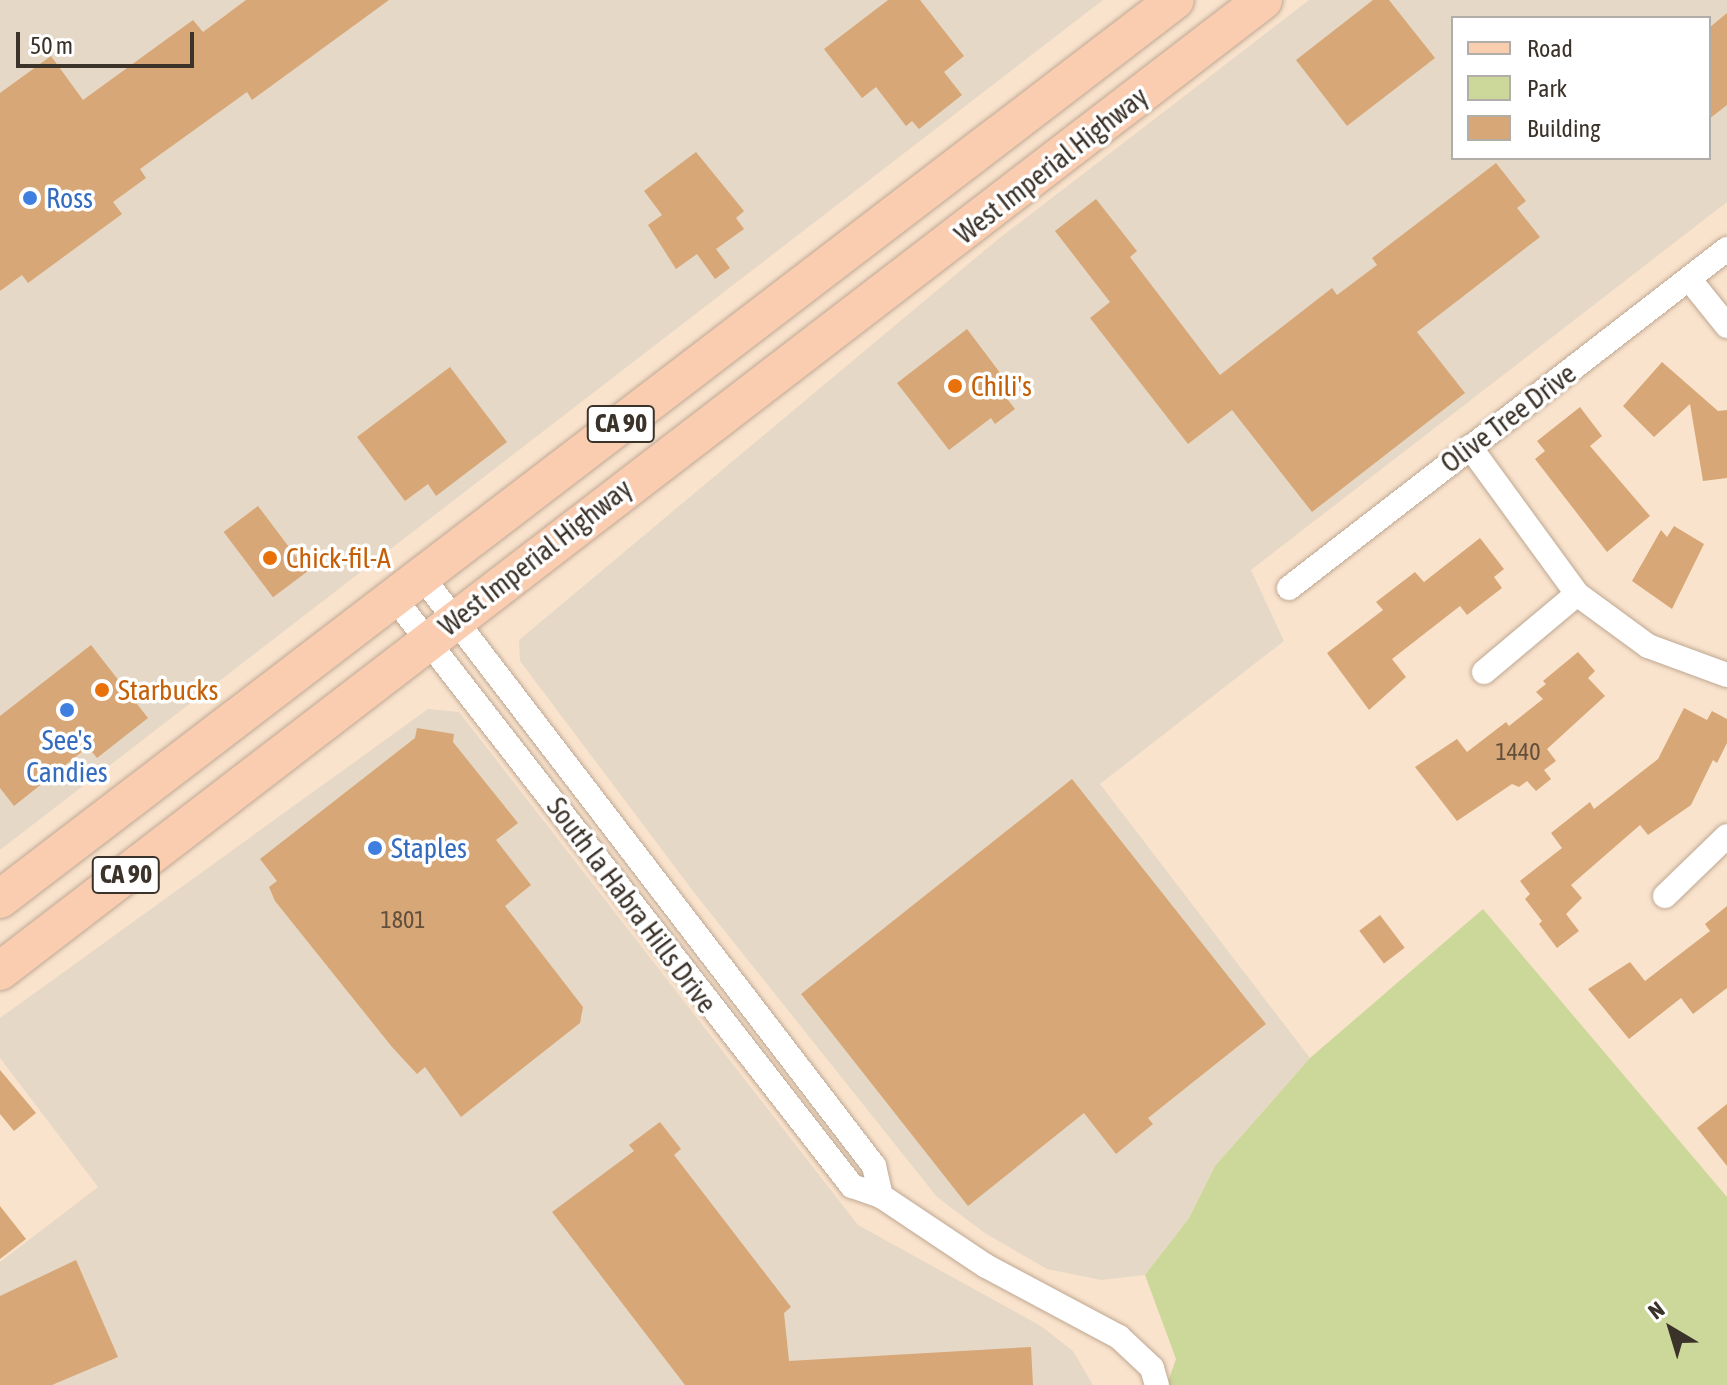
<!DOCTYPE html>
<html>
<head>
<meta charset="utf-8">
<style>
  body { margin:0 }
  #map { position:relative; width:1727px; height:1385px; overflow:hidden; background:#fae3cd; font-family:"Asap Condensed",sans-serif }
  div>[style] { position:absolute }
  .commercial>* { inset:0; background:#e6d8c6 }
  .green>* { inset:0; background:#ccd899 }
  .building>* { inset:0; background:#d7a777; transform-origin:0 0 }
  .roads { filter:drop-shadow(0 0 2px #bea893) drop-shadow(0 0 2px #bea893) }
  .minor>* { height:24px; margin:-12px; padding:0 12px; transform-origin:12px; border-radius:12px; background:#fff }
  .primary>* { height:38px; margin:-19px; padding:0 19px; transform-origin:19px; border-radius:19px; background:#facdb1 }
  .dots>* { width:22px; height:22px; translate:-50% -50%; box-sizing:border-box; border:4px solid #fff; border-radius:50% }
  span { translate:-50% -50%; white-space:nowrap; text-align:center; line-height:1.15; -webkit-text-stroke:7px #fff; paint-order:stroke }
  .number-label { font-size:24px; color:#624f3c }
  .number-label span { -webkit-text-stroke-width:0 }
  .shield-label span { padding:2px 6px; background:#fff; border:2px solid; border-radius:6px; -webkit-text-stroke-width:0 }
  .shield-label { font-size:26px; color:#3b3229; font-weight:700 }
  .street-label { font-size:28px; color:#3b3229 }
  .shop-label { font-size:28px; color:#366cbe }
  .left { translate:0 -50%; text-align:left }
  .food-label { font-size:28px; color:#c56008 }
  .legend { position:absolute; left:1451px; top:16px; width:260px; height:144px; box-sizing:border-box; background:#fff; border:2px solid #b1ada9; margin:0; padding:10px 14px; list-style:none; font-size:24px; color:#3b3229 }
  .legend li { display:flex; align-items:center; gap:16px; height:40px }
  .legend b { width:40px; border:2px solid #b1ada9 }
  .north { position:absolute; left:1631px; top:1289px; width:80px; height:80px; -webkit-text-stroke:6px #fff; paint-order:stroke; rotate:322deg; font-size:22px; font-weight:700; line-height:32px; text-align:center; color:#3b3229 }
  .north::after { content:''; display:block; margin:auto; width:28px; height:36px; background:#3b3229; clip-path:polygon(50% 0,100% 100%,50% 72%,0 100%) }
  .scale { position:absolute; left:16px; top:32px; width:178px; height:36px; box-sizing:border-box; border:4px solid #3b3229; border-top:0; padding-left:10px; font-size:24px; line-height:28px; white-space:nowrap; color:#3b3229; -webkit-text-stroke:6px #fff; paint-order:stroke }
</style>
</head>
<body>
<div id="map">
  <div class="commercial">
    <div style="clip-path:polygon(0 0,1103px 0,0 850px)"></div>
    <div style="clip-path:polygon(evenodd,1309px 0,1727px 0,1727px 202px,1251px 570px,1284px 641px,1100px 784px,1310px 1058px,1215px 1166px,1189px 1218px,1145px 1275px,1101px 1280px,1047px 1269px,986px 1234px,937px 1197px,696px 895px,520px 661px,519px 640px,997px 240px,1309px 0,1453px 18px,1709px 18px,1709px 158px,1453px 158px,1453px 18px)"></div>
    <div style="clip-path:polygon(428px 709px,459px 712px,858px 1225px,1041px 1326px,1073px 1351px,1093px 1385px,0 1385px,0 1262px,98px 1187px,0 1058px,0 1018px)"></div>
  </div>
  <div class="green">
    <div style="clip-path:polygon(1483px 909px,1727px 1197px,1727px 1385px,1150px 1385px,1168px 1382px,1176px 1359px,1145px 1275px,1189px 1218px,1215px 1166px,1310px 1058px)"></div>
  </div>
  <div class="building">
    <div style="clip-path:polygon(246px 0,389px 0,252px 100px,247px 92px,140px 169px,146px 178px,113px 202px,122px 214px,28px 283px,22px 275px,0 291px,0 93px,51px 56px,83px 100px,193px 20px,203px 32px)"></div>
    <div style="clip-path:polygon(888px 0,920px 0,964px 56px,944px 72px,962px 95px,919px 129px,912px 121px,906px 126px,876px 87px,862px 98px,824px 49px)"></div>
    <div style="clip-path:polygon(1373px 0,1389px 0,1435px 58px,1347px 126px,1296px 60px)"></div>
    <div style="clip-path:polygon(1727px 13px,1727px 105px,1709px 119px,1709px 28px)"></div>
    <div style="clip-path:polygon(696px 152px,744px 211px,736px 218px,744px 229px,716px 249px,730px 268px,715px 279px,697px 254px,676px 269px,648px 225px,662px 215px,644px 191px)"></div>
    <div style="clip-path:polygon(1496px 163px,1526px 201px,1517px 208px,1540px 237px,1417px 332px,1465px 393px,1312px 512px,1232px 410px,1188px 444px,1090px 318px,1110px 302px,1055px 231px,1096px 199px,1137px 251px,1130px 257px,1220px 375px,1332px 288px,1337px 295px,1377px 265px,1372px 258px)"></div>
    <div style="clip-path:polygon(967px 329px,1013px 390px,1005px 396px,1015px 409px,995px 424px,991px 418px,949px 450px,897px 383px)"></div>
    <div style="clip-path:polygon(1662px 362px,1718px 411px,1727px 410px,1727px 478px,1703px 481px,1690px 404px,1654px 437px,1623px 406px)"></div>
    <div style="clip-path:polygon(450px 367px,507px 442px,436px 496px,428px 484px,405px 501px,357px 437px)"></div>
    <div style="clip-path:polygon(1580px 407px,1602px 436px,1590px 446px,1650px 516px,1607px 552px,1535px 459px,1545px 451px,1537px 441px)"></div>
    <div style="left:258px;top:506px;width:82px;height:43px;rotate:53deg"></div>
    <div style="clip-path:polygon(1674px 526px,1704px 544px,1672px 609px,1632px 581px,1661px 530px,1667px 537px)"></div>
    <div style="clip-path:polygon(1480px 538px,1504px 569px,1494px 577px,1502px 588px,1467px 615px,1460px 606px,1392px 659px,1406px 677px,1369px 710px,1327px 653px,1383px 610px,1376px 602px,1415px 572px,1424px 582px)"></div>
    <div style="clip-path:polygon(91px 645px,148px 718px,97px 758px,88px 747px,14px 806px,0 788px,0 716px)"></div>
    <div style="clip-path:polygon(1578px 652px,1595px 671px,1588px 678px,1605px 696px,1547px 749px,1556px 761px,1544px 770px,1551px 779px,1536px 791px,1527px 781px,1519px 787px,1512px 784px,1457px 821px,1415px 767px,1457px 739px,1467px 752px,1506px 722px,1509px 726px,1543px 699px,1536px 692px,1546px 684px,1543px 681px)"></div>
    <div style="clip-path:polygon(1684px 708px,1707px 720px,1712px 711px,1727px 719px,1727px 743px,1717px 763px,1713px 760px,1691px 805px,1648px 835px,1640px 825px,1571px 885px,1582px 898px,1566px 914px,1579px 931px,1557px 948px,1539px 924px,1542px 921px,1525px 899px,1530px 894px,1520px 881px,1562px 848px,1551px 833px,1590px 802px,1594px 809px,1658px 759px)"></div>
    <div style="clip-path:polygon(417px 728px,454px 734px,453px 742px,518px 823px,496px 840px,531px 885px,505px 906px,583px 1007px,580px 1023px,461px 1117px,425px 1067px,417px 1074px,392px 1047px,275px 901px,269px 887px,277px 881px,260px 859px,415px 738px)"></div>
    <div style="clip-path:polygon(1072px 779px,1266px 1024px,1148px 1118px,1153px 1124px,1116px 1154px,1084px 1113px,968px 1206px,801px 994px)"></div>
    <div style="clip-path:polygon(1727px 906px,1727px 988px,1693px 1014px,1681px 998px,1629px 1039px,1588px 989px,1630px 962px,1645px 981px,1710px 931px,1705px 924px)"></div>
    <div style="left:1380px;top:915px;width:41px;height:26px;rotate:53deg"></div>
    <div style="clip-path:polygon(0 1070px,36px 1113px,14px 1131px,0 1114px)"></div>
    <div style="clip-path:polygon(1727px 1104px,1727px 1166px,1697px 1128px)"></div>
    <div style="clip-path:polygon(660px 1122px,681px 1149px,674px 1155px,791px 1307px,784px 1313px,789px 1361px,1031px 1347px,1033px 1385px,685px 1385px,552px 1212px,634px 1151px,629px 1145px)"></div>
    <div style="clip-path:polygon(0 1206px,26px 1239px,0 1259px)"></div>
    <div style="clip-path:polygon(76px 1260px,118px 1357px,52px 1385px,0 1385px,0 1296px)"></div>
  </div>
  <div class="roads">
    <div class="minor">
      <div style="left:1690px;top:280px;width:59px;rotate:51.2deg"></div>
      <div style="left:1470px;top:447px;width:182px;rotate:53.9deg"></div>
      <div style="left:1577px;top:594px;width:88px;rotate:36.2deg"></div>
      <div style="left:1648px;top:646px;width:84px;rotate:20.2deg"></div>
      <div style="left:423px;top:578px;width:741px;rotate:52.51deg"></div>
      <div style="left:874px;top:1166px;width:31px;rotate:77deg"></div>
      <div style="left:1289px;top:588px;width:554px;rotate:-37.74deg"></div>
      <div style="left:395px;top:599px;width:744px;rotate:52.1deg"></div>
      <div style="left:852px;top:1186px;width:31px;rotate:19deg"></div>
      <div style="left:881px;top:1196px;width:126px;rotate:33.7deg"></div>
      <div style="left:986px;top:1266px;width:151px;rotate:28.1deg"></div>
      <div style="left:1119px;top:1337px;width:45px;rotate:43.2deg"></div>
      <div style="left:1152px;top:1368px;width:18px;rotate:74deg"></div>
      <div style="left:1484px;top:672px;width:121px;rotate:-40deg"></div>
      <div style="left:1665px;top:896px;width:86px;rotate:-44.1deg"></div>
    </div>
    <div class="primary">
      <div style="left:0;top:899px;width:1479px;rotate:-37.42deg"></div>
      <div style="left:0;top:971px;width:1593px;rotate:-37.55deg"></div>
    </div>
  </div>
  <div class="dots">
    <div style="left:30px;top:198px;background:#3f7fe0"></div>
    <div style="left:955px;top:386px;background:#e8710a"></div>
    <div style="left:270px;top:558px;background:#e8710a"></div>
    <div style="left:102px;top:690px;background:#e8710a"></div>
    <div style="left:67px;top:710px;background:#3f7fe0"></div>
    <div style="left:375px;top:848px;background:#3f7fe0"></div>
  </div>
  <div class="number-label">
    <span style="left:1518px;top:752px">1440</span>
    <span style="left:403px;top:920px">1801</span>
  </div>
  <div class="shield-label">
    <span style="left:621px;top:424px">CA 90</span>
    <span style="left:126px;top:875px">CA 90</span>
  </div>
  <div class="street-label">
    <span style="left:1051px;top:165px;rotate:-38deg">West Imperial Highway</span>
    <span style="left:1508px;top:418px;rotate:-37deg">Olive Tree Drive</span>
    <span style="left:535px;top:557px;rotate:-38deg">West Imperial Highway</span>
    <span style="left:632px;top:905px;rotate:53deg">South la Habra Hills Drive</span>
  </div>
  <div class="shop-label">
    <span class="left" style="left:46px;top:198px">Ross</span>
    <span style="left:67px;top:756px">See's<br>Candies</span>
    <span class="left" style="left:391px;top:848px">Staples</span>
  </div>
  <div class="food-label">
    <span class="left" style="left:971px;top:386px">Chili's</span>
    <span class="left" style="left:286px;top:558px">Chick-fil-A</span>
    <span class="left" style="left:118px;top:690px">Starbucks</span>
  </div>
  <ul class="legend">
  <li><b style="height:10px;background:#facdb1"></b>Road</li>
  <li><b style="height:22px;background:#ccd899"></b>Park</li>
  <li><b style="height:22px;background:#d7a777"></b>Building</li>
  </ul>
  <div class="north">N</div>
  <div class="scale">50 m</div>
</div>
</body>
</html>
